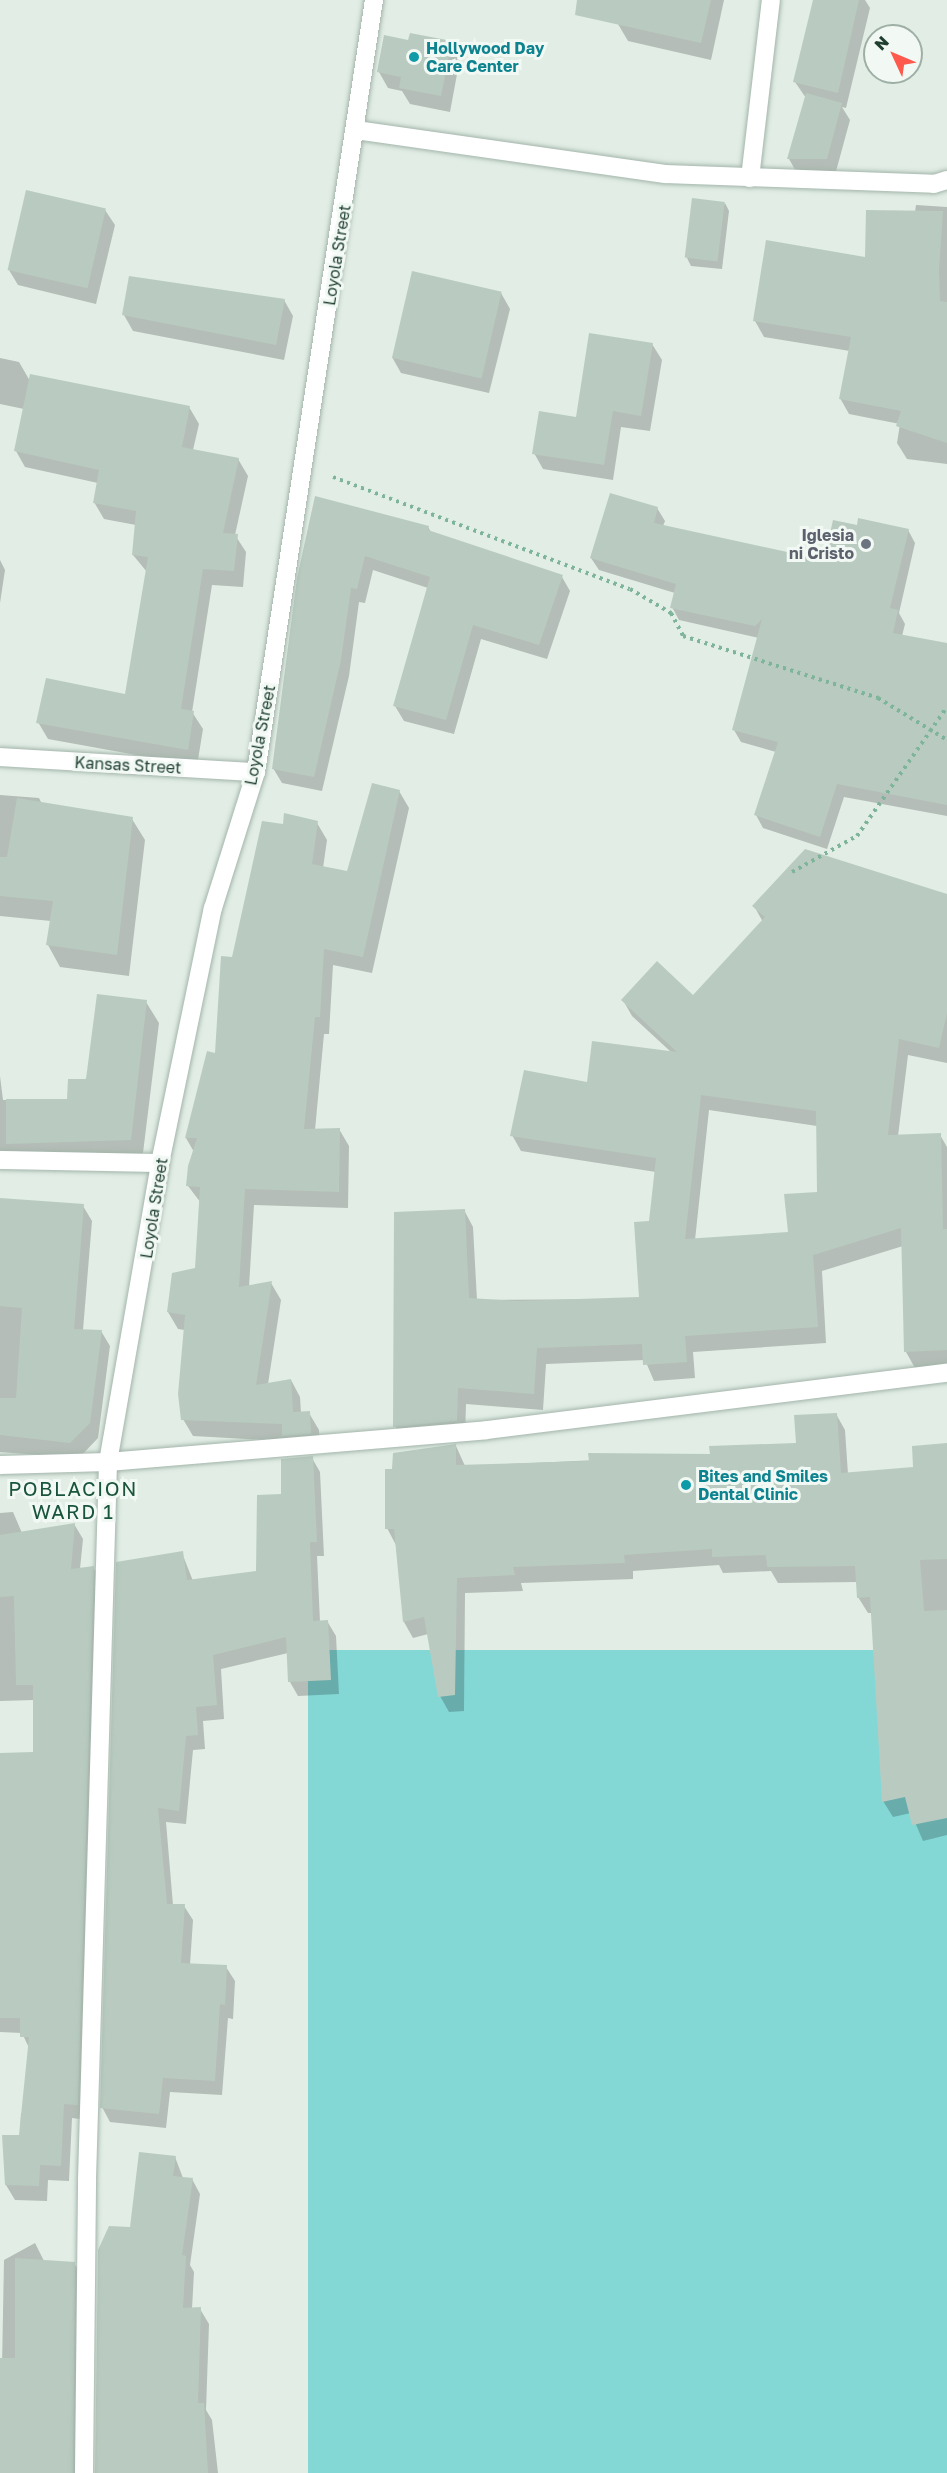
<!DOCTYPE html>
<html>
<head>
<meta charset="utf-8">
<style>
  body { margin:0 }
  #map { position:relative; width:947px; height:2473px; overflow:hidden; background:#e1ede5; font-family:"Golos Text",sans-serif }
  div>[style] { position:absolute }
  .water>* { inset:0; background:#83d8d6; transform-origin:0 0 }
  .shadow>* { inset:0; background:#0003 }
  .building>* { inset:0; background:#b9cbc0; transform-origin:0 0 }
  .path>* { height:4px; margin-top:-2px; transform-origin:0; background:repeating-linear-gradient(90deg,#7eb499 0 3px,transparent 0 7.5px) }
  .roads { filter:drop-shadow(0 0 2px #a3b5ab) drop-shadow(0 0 2px #a3b5ab) }
  .lane>* { height:18px; margin:-9px; padding:0 9px; transform-origin:9px; border-radius:9px; background:#fff }
  .street>* { height:18px; margin:-9px; padding:0 9px; transform-origin:9px; border-radius:9px; background:#fff }
  .secondary>* { height:18px; margin:-9px; padding:0 9px; transform-origin:9px; border-radius:9px; background:#fff }
  .dots>* { width:16px; height:16px; translate:-50% -50%; box-sizing:border-box; border:3px solid #f2f9f4; border-radius:50% }
  span { translate:-50% -50%; white-space:nowrap; text-align:center; line-height:1.15; -webkit-text-stroke:6px #f2f9f4; paint-order:stroke }
  .culture-label { font-size:16px; color:#0d838f; font-weight:700 }
  .left { translate:0 -50%; text-align:left }
  .street-label { font-size:16px; color:#1f3f31 }
  .worship-label { font-size:16px; color:#5b616d; font-weight:700 }
  .right { translate:-100% -50%; text-align:right }
  .quarter-label { font-size:20px; color:#19543b; letter-spacing:1.5px }
  .north { position:absolute; left:863px; top:24px; width:60px; height:60px; box-sizing:border-box; background:#f2f9f4; border:2px solid #9eafa6; border-radius:50%; rotate:314deg; font-size:16px; font-weight:700; line-height:24px; text-align:center; color:#1f3f31 }
  .north::after { content:''; display:block; margin:auto; width:21px; height:27px; background:#ff594d; clip-path:polygon(50% 0,100% 100%,50% 72%,0 100%) }
</style>
</head>
<body>
<div id="map">
  <div class="water">
    <div style="left:947px;top:1650px;width:823px;height:639px;rotate:90deg"></div>
  </div>
  <div class="shadow">
    <div style="clip-path:polygon(623px 0,724px 0,711px 60px,628px 41px,618px 24px)"></div>
    <div style="clip-path:polygon(814px 0,865px 0,870px 8px,846px 108px,842px 107px,850px 120px,835px 175px,798px 175px,789px 159px,806px 98px,795px 82px)"></div>
    <div style="clip-path:polygon(409px 41px,451px 42px,460px 58px,450px 112px,410px 104px,402px 91px,388px 88px,379px 72px)"></div>
    <div style="clip-path:polygon(725px 203px,729px 211px,722px 269px,691px 266px,687px 258px)"></div>
    <div style="clip-path:polygon(916px 205px,947px 207px,947px 464px,907px 459px,897px 443px,900px 424px,849px 414px,840px 398px,850px 351px,764px 337px,755px 321px,867px 259px,915px 212px)"></div>
    <div style="clip-path:polygon(105px 210px,115px 225px,96px 304px,18px 285px,9px 270px)"></div>
    <div style="clip-path:polygon(501px 293px,510px 309px,489px 393px,401px 373px,392px 357px)"></div>
    <div style="clip-path:polygon(284px 300px,293px 316px,284px 360px,133px 331px,124px 315px)"></div>
    <div style="clip-path:polygon(652px 344px,662px 360px,650px 431px,621px 427px,613px 480px,543px 469px,534px 453px,577px 418px)"></div>
    <div style="clip-path:polygon(0 358px,19px 362px,30px 381px,189px 407px,199px 424px,193px 450px,238px 459px,248px 476px,235px 535px,246px 552px,243px 587px,212px 585px,192px 712px,203px 729px,197px 766px,48px 739px,38px 722px,126px 696px,147px 572px,133px 555px,136px 525px,104px 519px,94px 502px,98px 483px,25px 467px,16px 451px,24px 409px,0 404px)"></div>
    <div style="clip-path:polygon(657px 508px,665px 521px,663px 526px,825px 562px,858px 527px,908px 530px,915px 543px,899px 613px,905px 624px,902px 636px,947px 645px,947px 816px,844px 797px,827px 849px,763px 828px,756px 815px,776px 752px,741px 742px,734px 730px,759px 638px,679px 620px,672px 607px,675px 593px,599px 570px,591px 558px)"></div>
    <div style="clip-path:polygon(428px 527px,431px 532px,562px 577px,570px 591px,547px 659px,481px 639px,454px 734px,404px 721px,395px 706px,428px 588px,373px 570px,365px 603px,359px 602px,349px 676px,322px 791px,282px 783px,273px 768px,299px 578px)"></div>
    <div style="clip-path:polygon(0 560px,5px 570px,0 603px)"></div>
    <div style="clip-path:polygon(399px 791px,409px 808px,372px 973px,333px 965px,329px 1034px,324px 1034px,315px 1130px,339px 1129px,349px 1146px,348px 1208px,254px 1205px,249px 1287px,271px 1283px,281px 1300px,268px 1384px,291px 1380px,300px 1397px,301px 1413px,309px 1413px,319px 1430px,320px 1450px,286px 1441px,193px 1436px,183px 1419px,185px 1330px,178px 1329px,168px 1312px,197px 1269px,201px 1203px,188px 1186px,194px 1152px,186px 1138px,216px 1055px,234px 958px,284px 825px,317px 823px,327px 840px,323px 868px,348px 873px)"></div>
    <div style="clip-path:polygon(0 795px,39px 798px,42px 804px,132px 819px,145px 840px,129px 976px,60px 967px,48px 945px,51px 921px,0 916px)"></div>
    <div style="clip-path:polygon(evenodd,947px 896px,947px 1063px,908px 1055px,898px 1136px,940px 1135px,947px 1147px,947px 1366px,915px 1368px,906px 1352px,903px 1246px,822px 1271px,826px 1343px,693px 1352px,695px 1378px,654px 1381px,645px 1360px,546px 1364px,543px 1410px,466px 1404px,465px 1437px,404px 1442px,395px 1426px,464px 1210px,473px 1227px,477px 1300px,640px 1299px,656px 1172px,521px 1151px,512px 1135px,588px 1084px,671px 1052px,632px 1016px,623px 1000px,693px 997px,763px 922px,754px 906px,947px 896px,709px 1110px,817px 1126px,818px 1193px,789px 1234px,695px 1240px,709px 1110px)"></div>
    <div style="clip-path:polygon(146px 1002px,159px 1023px,142px 1161px,0 1166px,0 1076px,3px 1100px,69px 1100px)"></div>
    <div style="clip-path:polygon(0 1200px,83px 1206px,92px 1221px,83px 1330px,101px 1331px,110px 1346px,98px 1438px,79px 1458px,0 1452px)"></div>
    <div style="clip-path:polygon(836px 1414px,845px 1430px,848px 1474px,915px 1468px,947px 1445px,947px 1835px,923px 1841px,911px 1813px,893px 1817px,883px 1801px,872px 1613px,868px 1613px,858px 1597px,857px 1582px,778px 1583px,771px 1571px,723px 1573px,719px 1565px,633px 1571px,633px 1579px,521px 1583px,523px 1591px,465px 1593px,464px 1711px,449px 1712px,440px 1696px,428px 1634px,413px 1638px,404px 1622px,396px 1545px,387px 1528px,394px 1471px,456px 1446px,465px 1466px,711px 1455px,797px 1445px)"></div>
    <div style="clip-path:polygon(312px 1458px,320px 1472px,324px 1556px,317px 1556px,320px 1622px,327px 1621px,336px 1636px,339px 1694px,298px 1696px,290px 1682px,288px 1653px,221px 1669px,224px 1719px,203px 1721px,205px 1749px,193px 1750px,186px 1824px,166px 1822px,173px 1905px,184px 1906px,193px 1920px,190px 1965px,226px 1967px,235px 1981px,233px 2019px,228px 2018px,222px 2095px,170px 2092px,166px 2128px,110px 2122px,102px 2107px,182px 1553px,193px 1581px,258px 1572px,283px 1495px)"></div>
    <div style="clip-path:polygon(13px 1512px,22px 1533px,74px 1524px,83px 1539px,80px 1569px,93px 1567px,102px 1582px,86px 2120px,72px 2118px,69px 2181px,48px 2180px,47px 2201px,15px 2200px,6px 2185px,20px 2137px,21px 2113px,25px 2113px,30px 2050px,22px 2033px,0 2032px,0 1755px,35px 1754px,34px 1700px,0 1701px,0 1513px)"></div>
    <div style="clip-path:polygon(175px 2157px,183px 2178px,192px 2179px,200px 2194px,190px 2265px,194px 2272px,192px 2309px,200px 2309px,209px 2324px,206px 2410px,212px 2420px,218px 2473px,97px 2473px,131px 2229px)"></div>
    <div style="clip-path:polygon(35px 2243px,44px 2261px,74px 2263px,83px 2278px,81px 2473px,0 2473px,4px 2260px)"></div>
  </div>
  <div class="building">
    <div style="clip-path:polygon(577px 0,711px 0,701px 43px,575px 15px)"></div>
    <div style="clip-path:polygon(813px 0,859px 0,838px 93px,793px 82px)"></div>
    <div style="clip-path:polygon(410px 33px,452px 41px,441px 96px,399px 88px,401px 77px,377px 72px,384px 35px,408px 40px)"></div>
    <div style="clip-path:polygon(806px 93px,842px 103px,827px 159px,787px 159px)"></div>
    <div style="left:26px;top:190px;width:82px;height:82px;rotate:13deg"></div>
    <div style="left:692px;top:198px;width:33px;height:60px;rotate:7deg"></div>
    <div style="clip-path:polygon(866px 210px,943px 211px,939px 270px,940px 301px,947px 302px,947px 443px,896px 426px,901px 411px,839px 399px,851px 337px,753px 321px,766px 240px,865px 257px)"></div>
    <div style="left:412px;top:271px;width:92px;height:89px;rotate:13deg"></div>
    <div style="clip-path:polygon(129px 276px,285px 299px,276px 345px,122px 315px)"></div>
    <div style="clip-path:polygon(589px 333px,653px 343px,641px 416px,613px 411px,604px 465px,532px 454px,539px 411px,576px 417px)"></div>
    <div style="clip-path:polygon(30px 374px,190px 406px,182px 447px,239px 458px,223px 533px,238px 534px,234px 571px,203px 569px,181px 709px,194px 711px,188px 750px,36px 723px,46px 678px,125px 694px,148px 557px,132px 555px,136px 511px,93px 503px,99px 470px,14px 451px)"></div>
    <div style="clip-path:polygon(610px 493px,658px 507px,654px 523px,824px 560px,833px 520px,857px 525px,858px 518px,909px 529px,890px 608px,898px 610px,893px 633px,947px 643px,947px 805px,837px 784px,820px 837px,754px 815px,778px 742px,732px 730px,762px 619px,755px 626px,670px 608px,676px 584px,590px 558px)"></div>
    <div style="clip-path:polygon(315px 496px,429px 526px,428px 530px,563px 575px,539px 645px,473px 625px,446px 720px,393px 706px,430px 577px,365px 556px,357px 589px,351px 588px,341px 660px,314px 777px,272px 769px,297px 578px)"></div>
    <div style="clip-path:polygon(372px 783px,400px 790px,363px 957px,324px 949px,320px 1017px,315px 1017px,304px 1129px,340px 1128px,339px 1192px,245px 1189px,239px 1287px,272px 1281px,256px 1385px,291px 1379px,293px 1412px,310px 1411px,311px 1434px,282px 1436px,282px 1424px,181px 1420px,178px 1394px,185px 1315px,167px 1312px,172px 1273px,195px 1268px,200px 1187px,186px 1186px,188px 1166px,197px 1138px,185px 1138px,207px 1051px,215px 1053px,221px 956px,232px 957px,262px 821px,283px 824px,284px 813px,318px 821px,312px 864px,347px 871px)"></div>
    <div style="clip-path:polygon(17px 798px,133px 817px,117px 955px,46px 945px,53px 901px,0 896px,0 857px,7px 857px)"></div>
    <div style="clip-path:polygon(evenodd,805px 849px,947px 894px,947px 1013px,939px 1048px,899px 1039px,888px 1135px,941px 1133px,943px 1229px,947px 1229px,947px 1350px,904px 1352px,901px 1228px,813px 1255px,818px 1327px,685px 1336px,687px 1362px,643px 1365px,642px 1344px,537px 1348px,534px 1394px,458px 1388px,457px 1421px,393px 1427px,394px 1212px,465px 1209px,469px 1298px,518px 1301px,639px 1297px,634px 1222px,649px 1221px,656px 1158px,510px 1136px,524px 1070px,587px 1082px,592px 1041px,677px 1052px,621px 1000px,657px 961px,693px 995px,765px 917px,752px 906px,805px 849px,701px 1095px,816px 1111px,817px 1192px,784px 1194px,788px 1232px,685px 1239px,701px 1095px)"></div>
    <div style="clip-path:polygon(97px 994px,147px 1000px,131px 1140px,6px 1144px,6px 1099px,67px 1099px,68px 1079px,86px 1079px)"></div>
    <div style="clip-path:polygon(0 1198px,84px 1204px,74px 1329px,102px 1330px,90px 1423px,70px 1443px,0 1435px,0 1398px,16px 1398px,22px 1308px,0 1306px)"></div>
    <div style="clip-path:polygon(837px 1413px,841px 1473px,913px 1467px,912px 1446px,947px 1443px,947px 1559px,920px 1560px,924px 1611px,947px 1610px,947px 1818px,912px 1825px,905px 1797px,882px 1802px,870px 1597px,857px 1598px,855px 1566px,767px 1567px,766px 1555px,712px 1557px,712px 1549px,624px 1555px,625px 1563px,513px 1567px,515px 1575px,457px 1578px,455px 1695px,438px 1697px,424px 1617px,403px 1622px,394px 1529px,385px 1529px,385px 1469px,392px 1469px,393px 1453px,456px 1444px,456px 1465px,589px 1461px,588px 1453px,710px 1454px,709px 1446px,796px 1443px,794px 1415px)"></div>
    <div style="clip-path:polygon(313px 1456px,317px 1542px,310px 1542px,313px 1621px,328px 1620px,331px 1680px,288px 1682px,286px 1637px,213px 1655px,217px 1705px,196px 1707px,198px 1735px,186px 1736px,179px 1811px,158px 1808px,167px 1904px,185px 1904px,181px 1963px,227px 1965px,225px 2005px,220px 2004px,215px 2081px,163px 2078px,159px 2114px,100px 2108px,116px 1562px,183px 1551px,187px 1580px,256px 1571px,257px 1495px,281px 1494px,281px 1459px)"></div>
    <div style="clip-path:polygon(75px 1523px,71px 1569px,94px 1566px,78px 2105px,64px 2104px,61px 2166px,40px 2165px,39px 2186px,5px 2185px,2px 2135px,19px 2135px,29px 2037px,20px 2037px,20px 2018px,0 2018px,0 1753px,33px 1752px,33px 1685px,16px 1685px,14px 1596px,0 1597px,0 1535px)"></div>
    <div style="clip-path:polygon(139px 2152px,176px 2156px,173px 2176px,193px 2178px,182px 2255px,186px 2256px,183px 2308px,201px 2307px,198px 2403px,204px 2403px,208px 2473px,95px 2473px,98px 2250px,109px 2226px,130px 2227px)"></div>
    <div style="clip-path:polygon(15px 2258px,75px 2262px,73px 2473px,0 2473px,0 2358px,15px 2358px)"></div>
  </div>
  <div class="path">
    <div style="left:333px;top:477px;width:317px;rotate:20.7deg"></div>
    <div style="left:630px;top:589px;width:48px;rotate:30.3deg"></div>
    <div style="left:671px;top:613px;width:26px;rotate:62deg"></div>
    <div style="left:683px;top:636px;width:205px;rotate:17.6deg"></div>
    <div style="left:878px;top:698px;width:81px;rotate:31.3deg"></div>
    <div style="left:792px;top:872px;width:74px;rotate:-29deg"></div>
    <div style="left:857px;top:836px;width:157px;rotate:-55.1deg"></div>
  </div>
  <div class="roads">
    <div class="lane">
      <div style="left:750px;top:178px;width:179px;rotate:-83.3deg"></div>
    </div>
    <div class="street">
      <div style="left:356px;top:130px;width:312px;rotate:8.1deg"></div>
      <div style="left:665px;top:174px;width:269px;rotate:2.1deg"></div>
      <div style="left:934px;top:184px;width:14px;rotate:-17deg"></div>
      <div style="left:0;top:757px;width:256px;rotate:3.4deg"></div>
      <div style="left:0;top:1160px;width:160px;rotate:1.1deg"></div>
      <div style="left:84px;top:2473px;width:294px;rotate:-89.4deg"></div>
      <div style="left:87px;top:2179px;width:717px;rotate:-88.32deg"></div>
    </div>
    <div class="secondary">
      <div style="left:108px;top:1462px;width:303px;rotate:-80.1deg"></div>
      <div style="left:160px;top:1163px;width:260px;rotate:-78.3deg"></div>
      <div style="left:213px;top:908px;width:143px;rotate:-72.5deg"></div>
      <div style="left:256px;top:772px;width:781px;rotate:-81.31deg"></div>
      <div style="left:0;top:1465px;width:108px;rotate:-1.6deg"></div>
      <div style="left:108px;top:1462px;width:380px;rotate:-4.8deg"></div>
      <div style="left:487px;top:1430px;width:464px;rotate:-7.1deg"></div>
    </div>
  </div>
  <div class="dots">
    <div style="left:414px;top:57px;background:#0f9aa8"></div>
    <div style="left:866px;top:544px;background:#6b7280"></div>
    <div style="left:686px;top:1485px;background:#0f9aa8"></div>
  </div>
  <div class="culture-label">
    <span class="left" style="left:426px;top:57px">Hollywood Day<br>Care Center</span>
    <span class="left" style="left:698px;top:1485px">Bites and Smiles<br>Dental Clinic</span>
  </div>
  <div class="street-label">
    <span style="left:337px;top:255px;rotate:-81deg">Loyola Street</span>
    <span style="left:260px;top:735px;rotate:-79deg">Loyola Street</span>
    <span style="left:128px;top:765px;rotate:3deg">Kansas Street</span>
    <span style="left:154px;top:1208px;rotate:-81deg">Loyola Street</span>
  </div>
  <div class="worship-label">
    <span class="right" style="left:854px;top:544px">Iglesia<br>ni Cristo</span>
  </div>
  <div class="quarter-label">
    <span style="left:73px;top:1500px">POBLACION<br>WARD 1</span>
  </div>
  <div class="north">N</div>
</div>
</body>
</html>
